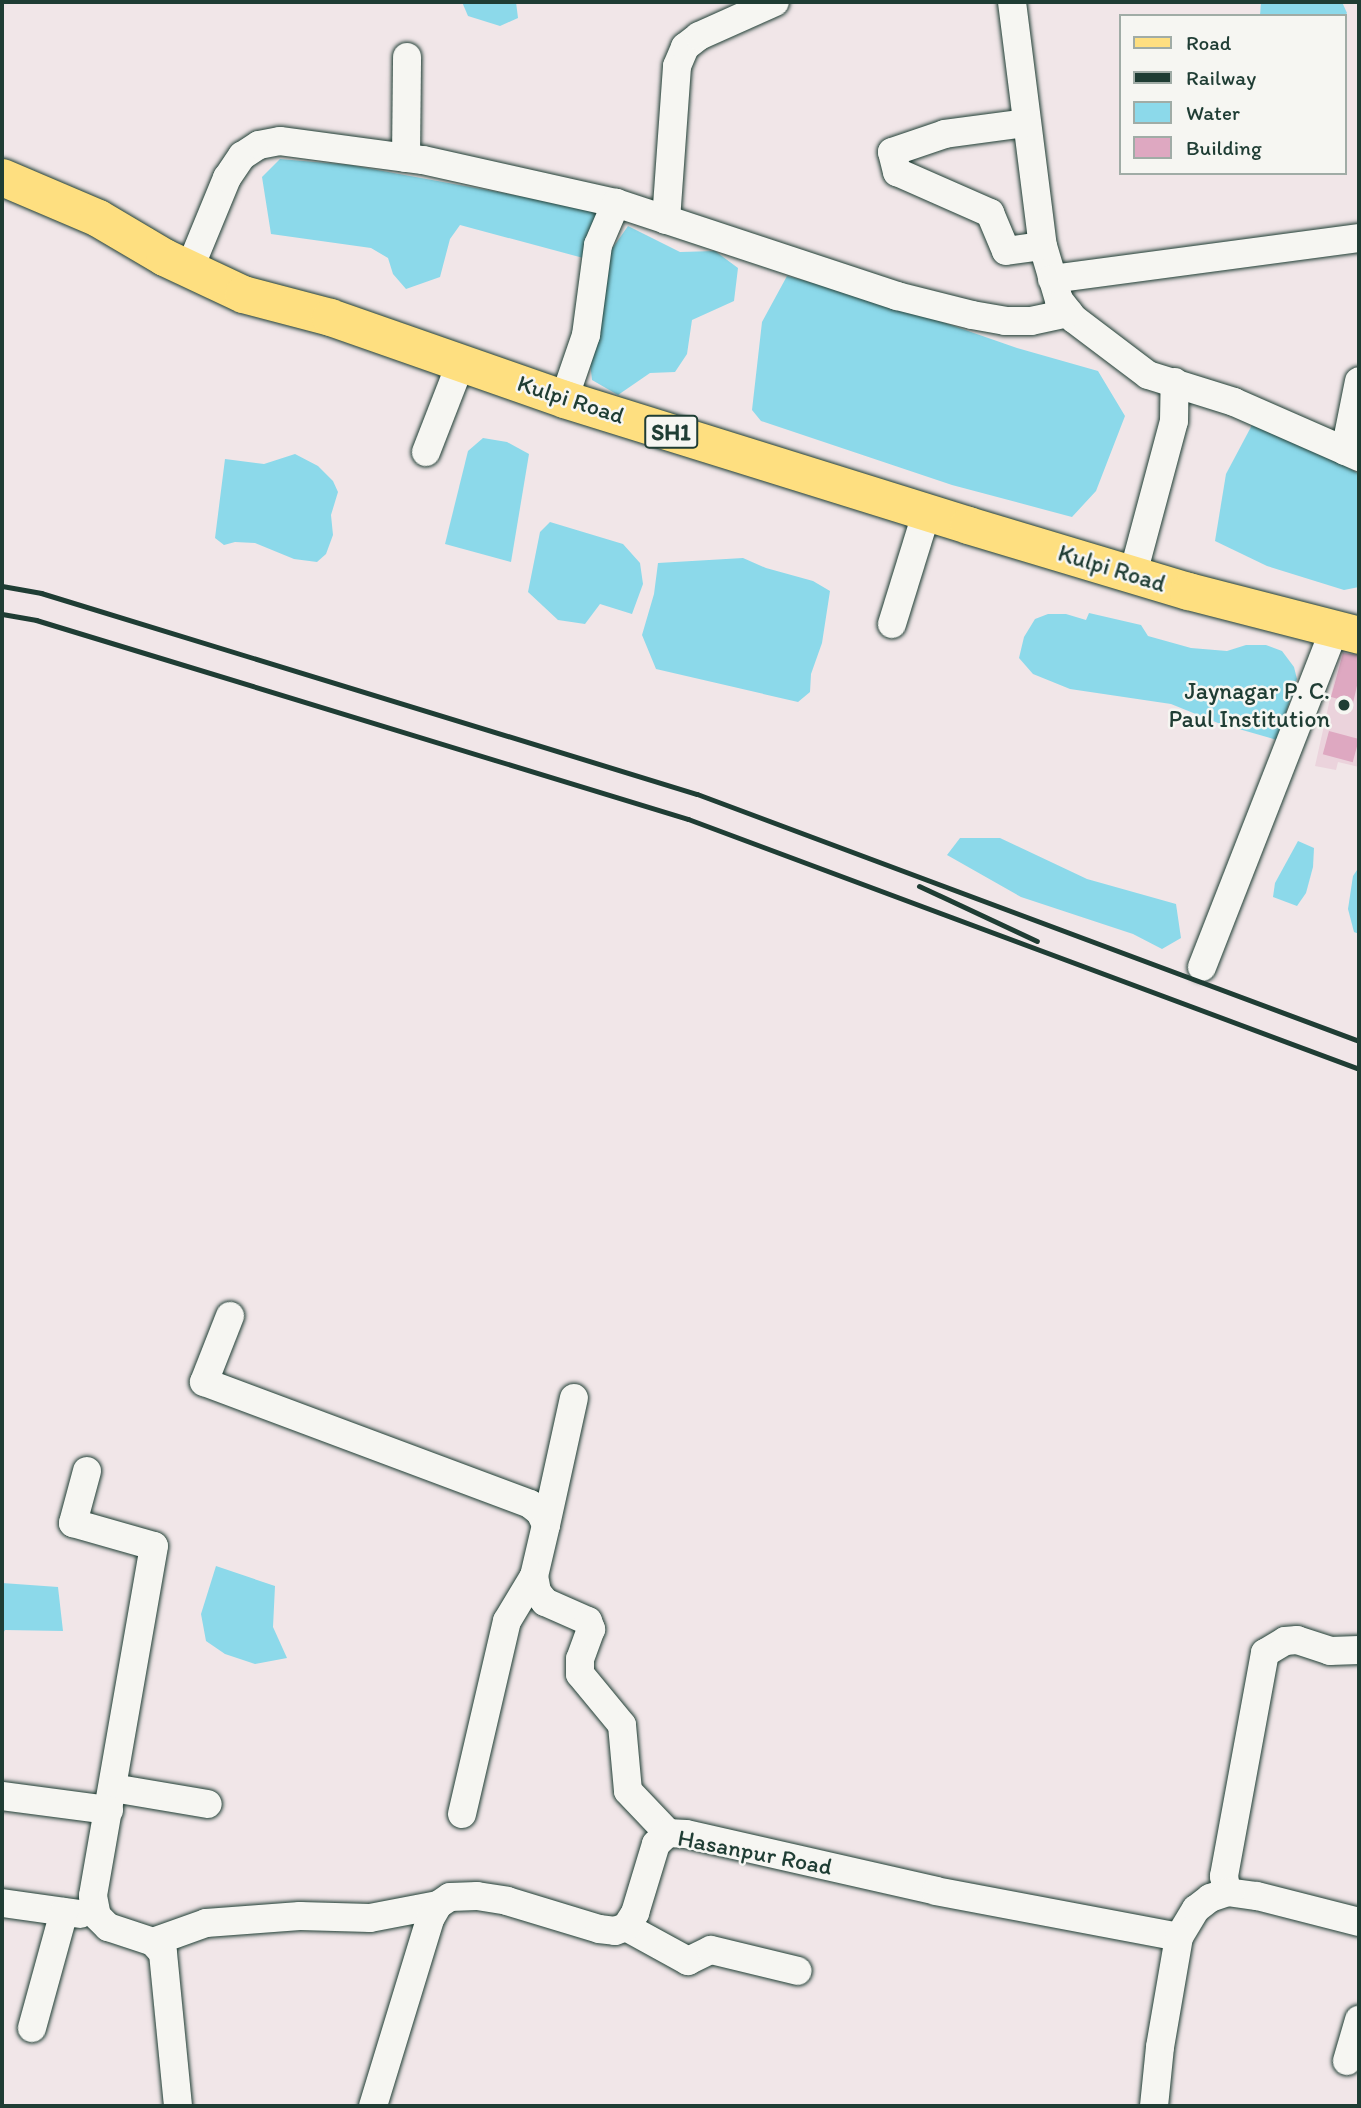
<!DOCTYPE html>
<html>
<head>
<meta charset="utf-8">
<style>
  body { margin:0 }
  #map { position:relative; width:1361px; height:2108px; overflow:hidden; background:#f1e6e8; font-family:Itim,sans-serif }
  div>[style] { position:absolute }
  .built>* { inset:0; background:#ebd3dc }
  .water>* { inset:0; background:#8cd9ea }
  .building>* { inset:0; background:#dea8c1; transform-origin:0 0 }
  .roads { filter:drop-shadow(0 0 2px #1f3d34) drop-shadow(0 0 2px #1f3d34) }
  .minor>* { height:28px; margin:-14px; padding:0 14px; transform-origin:14px; border-radius:14px; background:#f6f6f2 }
  .major>* { height:37px; margin:-18.5px; padding:0 18.5px; transform-origin:18.5px; border-radius:18.5px; background:#fedf80 }
  .rail>* { height:5px; margin:-2.5px; padding:0 2.5px; transform-origin:2.5px; border-radius:2.5px; background:#1f3d34 }
  .dots>* { width:19px; height:19px; translate:-50% -50%; box-sizing:border-box; border:4px solid #f6f6f2; border-radius:50% }
  span { translate:-50% -50%; white-space:nowrap; text-align:center; line-height:1.15; -webkit-text-stroke:5px #f6f6f2; paint-order:stroke }
  .shield-label span { padding:2px 5px; background:#f6f6f2; border:2px solid; border-radius:5px; -webkit-text-stroke-width:0 }
  .shield-label { font-size:23px; color:#1f3d34; font-weight:700 }
  .street-label { font-size:24px; color:#1f3d34 }
  .poi-label { font-size:24px; color:#1f3d34 }
  .right { translate:-100% -50%; text-align:right }
  .frame { position:absolute; inset:0; border:4px solid #1f3d34; pointer-events:none }
  .legend { position:absolute; left:1119px; top:14px; width:228px; height:161px; box-sizing:border-box; background:#f6f6f2; border:2px solid #a0aca6; margin:0; padding:9px 12px; list-style:none; font-size:21px; color:#1f3d34 }
  .legend li { display:flex; align-items:center; gap:14px; height:35px }
  .legend b { width:35px; border:2px solid #a0aca6 }
</style>
</head>
<body>
<div id="map">
  <div class="built">
    <div style="clip-path:polygon(1342px 645px,1359px 649px,1359px 767px,1338px 762px,1336px 770px,1315px 766px)"></div>
  </div>
  <div class="water">
    <div style="clip-path:polygon(462px 2px,516px 2px,518px 18px,500px 26px,468px 16px)"></div>
    <div style="clip-path:polygon(1261px 2px,1342px 2px,1347px 13px,1345px 16px,1260px 16px)"></div>
    <div style="clip-path:polygon(280px 159px,350px 165px,601px 211px,587px 259px,460px 225px,450px 239px,440px 277px,406px 289px,393px 274px,388px 258px,371px 248px,271px 234px,262px 177px)"></div>
    <div style="clip-path:polygon(628px 226px,680px 252px,715px 251px,738px 268px,734px 301px,692px 320px,687px 354px,675px 372px,650px 373px,618px 395px,592px 380px,590px 362px,607px 256px)"></div>
    <div style="clip-path:polygon(787px 276px,879px 300px,1017px 348px,1098px 371px,1125px 416px,1096px 491px,1072px 517px,952px 485px,761px 421px,752px 410px,762px 322px)"></div>
    <div style="clip-path:polygon(1252px 425px,1323px 453px,1359px 474px,1359px 587px,1344px 590px,1267px 566px,1215px 541px,1226px 474px)"></div>
    <div style="clip-path:polygon(483px 438px,507px 442px,529px 454px,511px 562px,445px 544px,468px 451px)"></div>
    <div style="clip-path:polygon(295px 454px,318px 466px,333px 481px,338px 492px,331px 515px,333px 535px,326px 554px,317px 562px,294px 559px,255px 543px,235px 542px,224px 545px,215px 538px,225px 459px,264px 464px)"></div>
    <div style="clip-path:polygon(550px 522px,623px 544px,640px 563px,643px 584px,632px 614px,600px 604px,585px 624px,558px 620px,528px 592px,540px 532px)"></div>
    <div style="clip-path:polygon(743px 558px,766px 568px,813px 581px,830px 591px,822px 643px,811px 674px,810px 692px,798px 702px,656px 669px,642px 635px,654px 594px,658px 563px)"></div>
    <div style="clip-path:polygon(1089px 613px,1141px 625px,1148px 636px,1191px 648px,1227px 651px,1246px 645px,1266px 645px,1282px 651px,1294px 667px,1297px 679px,1277px 740px,1218px 723px,1171px 704px,1070px 689px,1033px 674px,1019px 658px,1024px 637px,1035px 619px,1048px 614px,1066px 614px,1086px 620px)"></div>
    <div style="clip-path:polygon(960px 838px,1000px 838px,1087px 879px,1176px 904px,1181px 938px,1162px 949px,1133px 934px,1021px 897px,947px 855px)"></div>
    <div style="clip-path:polygon(1298px 841px,1314px 848px,1313px 867px,1306px 893px,1297px 906px,1273px 897px,1275px 883px)"></div>
    <div style="clip-path:polygon(1359px 867px,1359px 934px,1354px 932px,1348px 909px,1353px 876px)"></div>
    <div style="clip-path:polygon(216px 1566px,275px 1586px,273px 1627px,287px 1658px,255px 1664px,225px 1654px,206px 1641px,201px 1614px)"></div>
    <div style="clip-path:polygon(2px 1583px,58px 1587px,63px 1631px,5px 1630px,2px 1635px)"></div>
  </div>
  <div class="building">
    <div style="clip-path:polygon(1343px 653px,1359px 655px,1359px 677px,1353px 703px,1331px 697px)"></div>
    <div style="left:1329px;top:731px;width:31px;height:24px;rotate:15deg"></div>
  </div>
  <div class="roads">
    <div class="minor">
      <div style="left:1012px;top:2px;width:246px;rotate:82.8deg"></div>
      <div style="left:1043px;top:246px;width:56px;rotate:73.5deg"></div>
      <div style="left:1059px;top:300px;width:24px;rotate:52deg"></div>
      <div style="left:1074px;top:319px;width:93px;rotate:37.1deg"></div>
      <div style="left:1148px;top:375px;width:90px;rotate:17.4deg"></div>
      <div style="left:1234px;top:402px;width:137px;rotate:23.7deg"></div>
      <div style="left:1026px;top:123px;width:82px;rotate:172.3deg"></div>
      <div style="left:945px;top:134px;width:56px;rotate:161.2deg"></div>
      <div style="left:892px;top:152px;width:21px;rotate:76deg"></div>
      <div style="left:897px;top:172px;width:102px;rotate:23.8deg"></div>
      <div style="left:990px;top:213px;width:41px;rotate:67.2deg"></div>
      <div style="left:1006px;top:251px;width:37px;rotate:-8deg"></div>
      <div style="left:406px;top:158px;width:101px;rotate:-89.4deg"></div>
      <div style="left:666px;top:220px;width:154px;rotate:-85.9deg"></div>
      <div style="left:677px;top:66px;width:21px;rotate:-67deg"></div>
      <div style="left:685px;top:47px;width:18px;rotate:-38deg"></div>
      <div style="left:699px;top:36px;width:83px;rotate:-24.1deg"></div>
      <div style="left:189px;top:270px;width:100px;rotate:-67.6deg"></div>
      <div style="left:227px;top:178px;width:27px;rotate:-56deg"></div>
      <div style="left:242px;top:156px;width:20px;rotate:-33deg"></div>
      <div style="left:259px;top:145px;width:21px;rotate:-11deg"></div>
      <div style="left:280px;top:141px;width:144px;rotate:7.6deg"></div>
      <div style="left:423px;top:160px;width:198px;rotate:12.6deg"></div>
      <div style="left:616px;top:203px;width:296px;rotate:18.3deg"></div>
      <div style="left:897px;top:296px;width:77px;rotate:14.2deg"></div>
      <div style="left:972px;top:315px;width:34px;rotate:10deg"></div>
      <div style="left:1005px;top:321px;width:26px"></div>
      <div style="left:1031px;top:321px;width:39px;rotate:-12deg"></div>
      <div style="left:1052px;top:279px;width:310px;rotate:-7.6deg"></div>
      <div style="left:564px;top:399px;width:68px;rotate:-71deg"></div>
      <div style="left:586px;top:335px;width:91px;rotate:-82.4deg"></div>
      <div style="left:598px;top:245px;width:46px;rotate:-66.8deg"></div>
      <div style="left:1345px;top:451px;width:71px;rotate:-78.7deg"></div>
      <div style="left:426px;top:452px;width:97px;rotate:-68.7deg"></div>
      <div style="left:1133px;top:574px;width:158px;rotate:-75deg"></div>
      <div style="left:1174px;top:421px;width:39px;rotate:-89deg"></div>
      <div style="left:892px;top:624px;width:118px;rotate:-72.8deg"></div>
      <div style="left:1202px;top:967px;width:364px;rotate:-68.6deg"></div>
      <div style="left:230px;top:1316px;width:71px;rotate:111.5deg"></div>
      <div style="left:204px;top:1382px;width:348px;rotate:20.5deg"></div>
      <div style="left:530px;top:1504px;width:13px;rotate:39deg"></div>
      <div style="left:540px;top:1512px;width:14px;rotate:65deg"></div>
      <div style="left:546px;top:1525px;width:52px;rotate:103.2deg"></div>
      <div style="left:534px;top:1576px;width:16px;rotate:79deg"></div>
      <div style="left:537px;top:1592px;width:13px;rotate:51deg"></div>
      <div style="left:545px;top:1602px;width:47px;rotate:23.8deg"></div>
      <div style="left:588px;top:1621px;width:9px;rotate:69deg"></div>
      <div style="left:591px;top:1629px;width:32px;rotate:110deg"></div>
      <div style="left:580px;top:1659px;width:15px;rotate:90deg"></div>
      <div style="left:580px;top:1674px;width:66px;rotate:50.5deg"></div>
      <div style="left:622px;top:1725px;width:66px;rotate:84.8deg"></div>
      <div style="left:628px;top:1791px;width:58px;rotate:46.4deg"></div>
      <div style="left:87px;top:1471px;width:54px;rotate:105.1deg"></div>
      <div style="left:73px;top:1523px;width:84px;rotate:15.9deg"></div>
      <div style="left:154px;top:1546px;width:355px;rotate:99.9deg"></div>
      <div style="left:93px;top:1896px;width:20px;rotate:79deg"></div>
      <div style="left:97px;top:1916px;width:16px;rotate:45deg"></div>
      <div style="left:108px;top:1927px;width:47px;rotate:18.4deg"></div>
      <div style="left:153px;top:1942px;width:15px;rotate:48deg"></div>
      <div style="left:163px;top:1953px;width:154px;rotate:84.4deg"></div>
      <div style="left:546px;top:1525px;width:130px;rotate:-77.6deg"></div>
      <div style="left:113px;top:1788px;width:96px;rotate:9.6deg"></div>
      <div style="left:2px;top:1796px;width:108px;rotate:7.5deg"></div>
      <div style="left:462px;top:1814px;width:198px;rotate:-76.9deg"></div>
      <div style="left:507px;top:1621px;width:52px;rotate:-59deg"></div>
      <div style="left:1227px;top:1892px;width:16px;rotate:-101deg"></div>
      <div style="left:1224px;top:1876px;width:227px;rotate:-79.6deg"></div>
      <div style="left:1265px;top:1653px;width:23px;rotate:-31deg"></div>
      <div style="left:1285px;top:1641px;width:12px;rotate:-5deg"></div>
      <div style="left:1297px;top:1640px;width:35px;rotate:18deg"></div>
      <div style="left:1330px;top:1651px;width:29px;rotate:-2deg"></div>
      <div style="left:2px;top:1903px;width:79px;rotate:8deg"></div>
      <div style="left:626px;top:1927px;width:71px;rotate:28.7deg"></div>
      <div style="left:688px;top:1961px;width:25px;rotate:-26deg"></div>
      <div style="left:711px;top:1950px;width:89px;rotate:13.6deg"></div>
      <div style="left:153px;top:1942px;width:56px;rotate:-19.7deg"></div>
      <div style="left:206px;top:1923px;width:94px;rotate:-4.3deg"></div>
      <div style="left:300px;top:1916px;width:70px;rotate:1.6deg"></div>
      <div style="left:370px;top:1918px;width:69px;rotate:-10.8deg"></div>
      <div style="left:32px;top:2028px;width:120px;rotate:-74.6deg"></div>
      <div style="left:1347px;top:2061px;width:43px;rotate:-73.7deg"></div>
      <div style="left:373px;top:2106px;width:195px;rotate:-73deg"></div>
      <div style="left:430px;top:1919px;width:16px;rotate:-60deg"></div>
      <div style="left:438px;top:1905px;width:14px;rotate:-34deg"></div>
      <div style="left:450px;top:1897px;width:27px;rotate:-2deg"></div>
      <div style="left:477px;top:1896px;width:30px;rotate:9deg"></div>
      <div style="left:507px;top:1901px;width:96px;rotate:16.9deg"></div>
      <div style="left:599px;top:1929px;width:16px;rotate:7deg"></div>
      <div style="left:615px;top:1931px;width:12px;rotate:-20deg"></div>
      <div style="left:626px;top:1927px;width:17px;rotate:-57deg"></div>
      <div style="left:635px;top:1913px;width:72px;rotate:-73.1deg"></div>
      <div style="left:656px;top:1844px;width:16px;rotate:-43deg"></div>
      <div style="left:668px;top:1833px;width:18px;rotate:3deg"></div>
      <div style="left:686px;top:1834px;width:256px;rotate:12.8deg"></div>
      <div style="left:936px;top:1891px;width:247px;rotate:10.7deg"></div>
      <div style="left:1154px;top:2106px;width:59px;rotate:-84.2deg"></div>
      <div style="left:1160px;top:2047px;width:112px;rotate:-80.2deg"></div>
      <div style="left:1179px;top:1937px;width:33px;rotate:-59deg"></div>
      <div style="left:1196px;top:1909px;width:18px;rotate:-38deg"></div>
      <div style="left:1210px;top:1898px;width:18px;rotate:-19deg"></div>
      <div style="left:1227px;top:1892px;width:30px;rotate:8deg"></div>
      <div style="left:1257px;top:1896px;width:105px;rotate:14.3deg"></div>
    </div>
    <div class="major">
      <div style="left:2px;top:177px;width:104px;rotate:23.1deg"></div>
      <div style="left:98px;top:218px;width:77px;rotate:30.6deg"></div>
      <div style="left:164px;top:257px;width:87px;rotate:25.1deg"></div>
      <div style="left:243px;top:294px;width:90px;rotate:14.8deg"></div>
      <div style="left:330px;top:317px;width:248px;rotate:19.3deg"></div>
      <div style="left:564px;top:399px;width:423px;rotate:17.3deg"></div>
      <div style="left:968px;top:525px;width:230px;rotate:16.7deg"></div>
      <div style="left:1188px;top:591px;width:177px;rotate:14.4deg"></div>
    </div>
  </div>
  <div class="rail">
    <div style="left:2px;top:586px;width:40px;rotate:10deg"></div>
    <div style="left:41px;top:593px;width:686px;rotate:17.04deg"></div>
    <div style="left:697px;top:794px;width:707px;rotate:20.46deg"></div>
    <div style="left:2px;top:614px;width:35px;rotate:10deg"></div>
    <div style="left:36px;top:620px;width:682px;rotate:16.97deg"></div>
    <div style="left:688px;top:819px;width:716px;rotate:20.43deg"></div>
    <div style="left:919px;top:886px;width:130px;rotate:25deg"></div>
  </div>
  <div class="dots">
    <div style="left:1344px;top:705px;background:#1f3d34"></div>
  </div>
  <div class="shield-label">
    <span style="left:671px;top:432px">SH1</span>
  </div>
  <div class="street-label">
    <span style="left:571px;top:399px;rotate:18deg">Kulpi Road</span>
    <span style="left:1112px;top:568px;rotate:17deg">Kulpi Road</span>
    <span style="left:755px;top:1852px;rotate:11deg">Hasanpur Road</span>
  </div>
  <div class="poi-label">
    <span class="right" style="left:1330px;top:705px">Jaynagar P. C.<br>Paul Institution</span>
  </div>
  <div class="frame"></div>
  <ul class="legend">
  <li><b style="height:9px;background:#fedf80"></b>Road</li>
  <li><b style="height:9px;background:#1f3d34"></b>Railway</li>
  <li><b style="height:19px;background:#8cd9ea"></b>Water</li>
  <li><b style="height:19px;background:#dea8c1"></b>Building</li>
  </ul>
</div>
</body>
</html>
